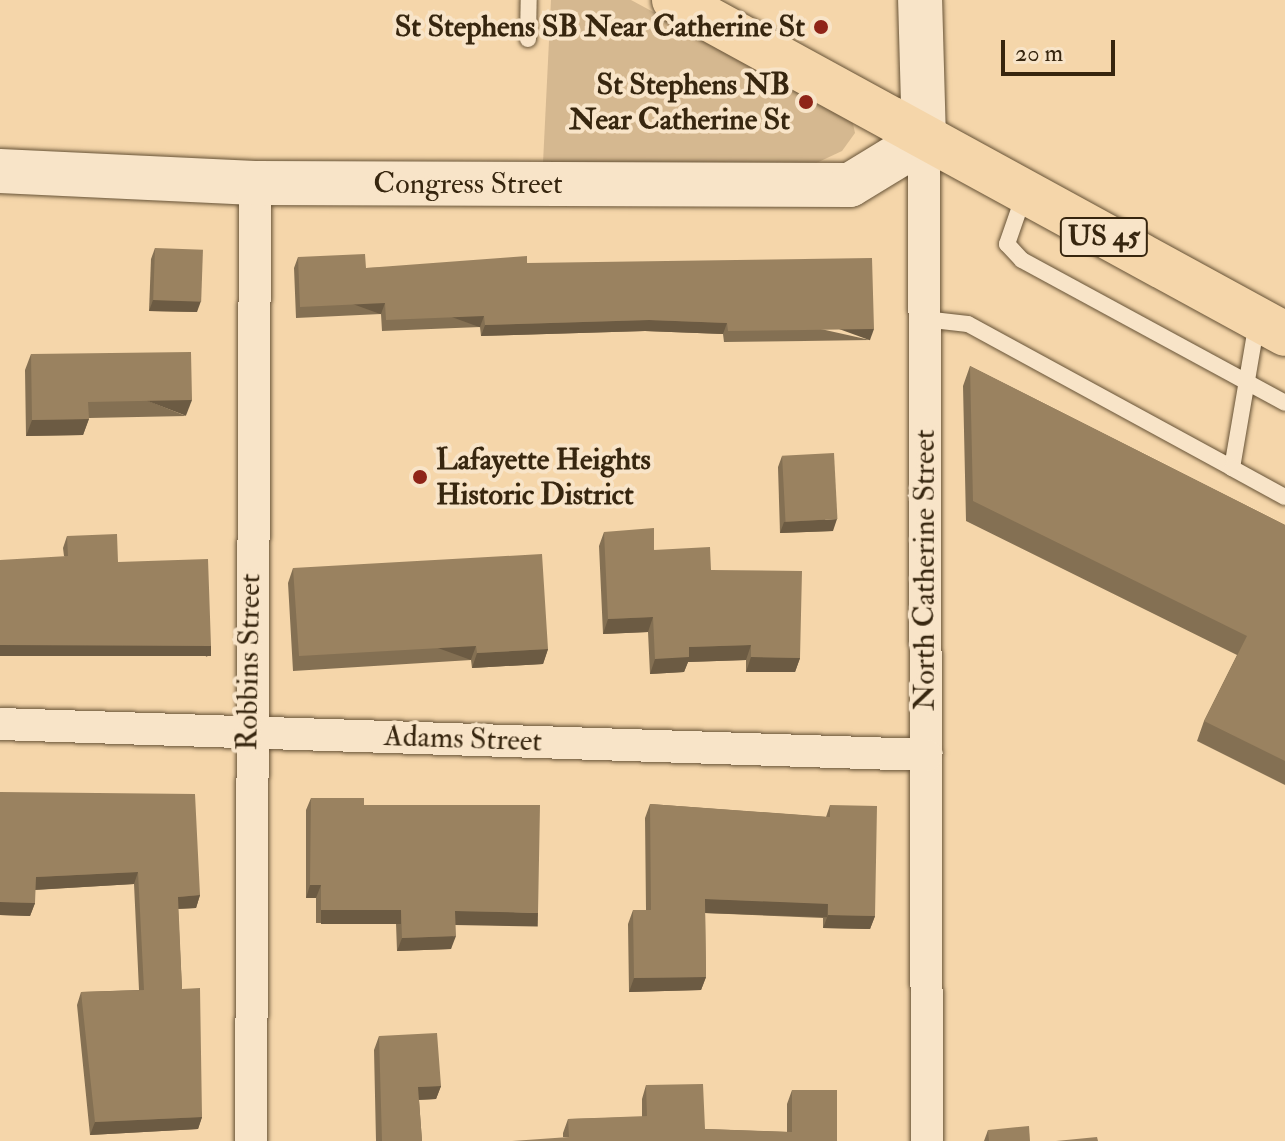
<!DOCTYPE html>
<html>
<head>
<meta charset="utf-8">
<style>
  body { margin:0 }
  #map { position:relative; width:1285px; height:1141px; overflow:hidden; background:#f5d6aa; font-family:"IM FELL Double Pica",serif }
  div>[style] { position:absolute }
  .green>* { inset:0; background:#d5b890 }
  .roads { filter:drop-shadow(0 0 2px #665236) drop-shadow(0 0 2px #665236) }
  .lane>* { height:16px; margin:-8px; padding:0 8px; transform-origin:8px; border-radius:8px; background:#f8e4c8 }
  .street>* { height:32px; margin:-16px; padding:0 16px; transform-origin:16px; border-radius:16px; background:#f8e4c8 }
  .secondary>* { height:44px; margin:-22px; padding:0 22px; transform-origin:22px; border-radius:22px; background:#f8e4c8 }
  .primary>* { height:44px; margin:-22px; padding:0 22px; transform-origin:22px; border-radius:22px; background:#f5d6aa }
  .wall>* { inset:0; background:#847053 }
  .shaded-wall>* { inset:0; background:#6c5b43; transform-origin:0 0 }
  .building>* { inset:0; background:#9a8260; transform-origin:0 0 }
  .dots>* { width:22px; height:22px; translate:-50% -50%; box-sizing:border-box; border:4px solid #f8e4c8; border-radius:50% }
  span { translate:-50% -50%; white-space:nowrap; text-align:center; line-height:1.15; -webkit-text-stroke:8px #f8e4c8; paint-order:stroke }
  .shield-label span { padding:2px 6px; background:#f8e4c8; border:2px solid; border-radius:6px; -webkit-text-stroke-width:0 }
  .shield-label { font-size:28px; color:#37260f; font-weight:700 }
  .poi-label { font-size:30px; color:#37260f; font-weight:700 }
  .right { translate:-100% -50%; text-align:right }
  .left { translate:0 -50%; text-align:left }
  .street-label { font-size:30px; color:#37260f }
  .scale { position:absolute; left:1001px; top:40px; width:114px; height:36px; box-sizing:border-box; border:4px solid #37260f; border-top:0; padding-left:10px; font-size:24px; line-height:28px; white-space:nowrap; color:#37260f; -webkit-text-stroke:6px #f8e4c8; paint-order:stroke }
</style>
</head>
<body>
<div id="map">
  <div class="green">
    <div style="clip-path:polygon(551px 0,631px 0,852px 119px,855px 133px,842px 151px,810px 166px,543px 163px)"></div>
  </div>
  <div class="roads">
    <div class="lane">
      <div style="left:528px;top:39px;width:39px;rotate:-89deg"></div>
      <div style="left:1024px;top:195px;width:52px;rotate:109.1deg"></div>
      <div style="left:1007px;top:244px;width:22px;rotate:47deg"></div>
      <div style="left:1022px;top:260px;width:299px;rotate:28.5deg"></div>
      <div style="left:924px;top:319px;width:44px;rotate:6.5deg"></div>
      <div style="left:968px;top:324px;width:301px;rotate:28.6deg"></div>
      <div style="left:1232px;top:468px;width:149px;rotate:-80.3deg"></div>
      <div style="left:1232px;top:468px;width:60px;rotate:28.7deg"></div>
    </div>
    <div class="street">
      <div style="left:924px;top:140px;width:1001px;rotate:89.83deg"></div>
      <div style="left:0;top:724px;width:927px;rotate:1.92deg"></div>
      <div style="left:251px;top:1141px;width:958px;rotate:-89.76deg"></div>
    </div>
    <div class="secondary">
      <div style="left:0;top:171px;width:255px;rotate:2.7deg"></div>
      <div style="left:255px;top:183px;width:595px;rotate:0.19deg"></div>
      <div style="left:850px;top:185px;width:87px;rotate:-31.3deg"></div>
      <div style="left:924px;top:140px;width:140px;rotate:-91.6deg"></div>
    </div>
    <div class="primary">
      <div style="left:674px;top:0;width:696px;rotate:28.66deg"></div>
    </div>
  </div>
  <div class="wall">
    <div style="clip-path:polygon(155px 248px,197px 312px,149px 311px,151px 259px)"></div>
    <div style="clip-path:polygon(298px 257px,366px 268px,527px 263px,870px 340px,724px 342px,723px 334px,645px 331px,481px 336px,480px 327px,382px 331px,381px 314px,296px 318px,294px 268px)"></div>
    <div style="clip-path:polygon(31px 354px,186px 416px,89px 418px,83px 435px,26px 436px,25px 370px)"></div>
    <div style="clip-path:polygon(970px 366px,1285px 525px,1285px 785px,1197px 741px,1204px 721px,1237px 655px,966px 521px,963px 386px)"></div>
    <div style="clip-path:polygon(782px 456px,833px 531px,780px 533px,778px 467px)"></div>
    <div style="clip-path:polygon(604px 532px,711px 570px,800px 658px,795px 672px,746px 672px,746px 660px,688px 662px,684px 672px,650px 674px,648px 632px,603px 634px,599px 546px)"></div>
    <div style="clip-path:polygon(67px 536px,118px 562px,211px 646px,207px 657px,64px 556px,63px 548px)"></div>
    <div style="clip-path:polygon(293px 568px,548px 649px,543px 664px,472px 668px,471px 660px,293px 671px,288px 583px)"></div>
    <div style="clip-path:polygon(0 792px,200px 895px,196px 908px,178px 909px,182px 989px,202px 1117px,198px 1129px,90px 1135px,77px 1005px,81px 992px,139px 990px,134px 884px,35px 890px,35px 903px,30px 916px,0 915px)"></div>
    <div style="clip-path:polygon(311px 798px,364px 805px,533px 926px,455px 924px,451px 949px,397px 951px,396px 923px,316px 923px,316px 898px,306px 898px,306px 810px)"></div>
    <div style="clip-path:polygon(650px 804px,826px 817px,830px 805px,875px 916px,870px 929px,823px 928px,823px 918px,705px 913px,706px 977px,701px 990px,629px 992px,628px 924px,633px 910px,646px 910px,645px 818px)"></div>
    <div style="clip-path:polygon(379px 1036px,441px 1086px,436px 1099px,419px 1100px,422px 1141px,376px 1141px,374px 1050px)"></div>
    <div style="clip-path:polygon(646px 1085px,705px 1129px,787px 1132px,787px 1104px,792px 1090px,837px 1141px,563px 1137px,563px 1133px,568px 1119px,642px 1117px,642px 1099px)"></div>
    <div style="clip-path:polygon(988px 1130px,1030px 1141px,984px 1141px)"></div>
  </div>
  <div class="shaded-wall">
    <div style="clip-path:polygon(153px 300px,201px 301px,197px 312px,149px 311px)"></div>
    <div style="left:385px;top:303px;width:12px;height:85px;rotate:110deg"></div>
    <div style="left:484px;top:316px;width:12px;height:98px;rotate:110deg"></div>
    <div style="clip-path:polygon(649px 320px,727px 323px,723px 334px,645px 331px,481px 336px,485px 325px)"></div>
    <div style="left:874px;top:329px;width:12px;height:146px;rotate:110deg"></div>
    <div style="left:192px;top:400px;width:17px;height:104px;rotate:111deg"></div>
    <div style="clip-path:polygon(89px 419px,83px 435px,26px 436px,32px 420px)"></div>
    <div style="clip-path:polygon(837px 519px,833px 531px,780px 533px,784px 522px)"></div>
    <div style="clip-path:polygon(653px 617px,648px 632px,603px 634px,608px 619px)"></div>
    <div style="left:0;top:645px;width:211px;height:11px"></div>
    <div style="clip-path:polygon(751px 645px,746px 660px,688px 662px,684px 672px,650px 674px,655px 659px,689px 647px)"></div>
    <div style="left:476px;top:646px;width:15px;height:177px;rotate:110deg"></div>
    <div style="clip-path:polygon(548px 649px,543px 664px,472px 668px,477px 653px)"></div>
    <div style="clip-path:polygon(751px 657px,800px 658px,795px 672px,746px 672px)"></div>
    <div style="clip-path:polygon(138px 872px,134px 884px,31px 890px,36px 877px)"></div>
    <div style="clip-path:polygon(310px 885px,321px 885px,316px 898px,306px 898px)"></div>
    <div style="clip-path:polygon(200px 895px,196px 908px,173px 909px,178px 897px)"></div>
    <div style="left:705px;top:899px;width:123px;height:14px;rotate:2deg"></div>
    <div style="clip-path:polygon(0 902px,35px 903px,30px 916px,0 915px)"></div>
    <div style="left:321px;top:910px;width:80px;height:14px"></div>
    <div style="left:455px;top:911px;width:83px;height:14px;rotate:1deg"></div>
    <div style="clip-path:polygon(828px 915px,875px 916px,870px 929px,823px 928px)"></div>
    <div style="clip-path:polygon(456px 936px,451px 949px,397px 951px,402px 938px)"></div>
    <div style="clip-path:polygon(706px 977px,701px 990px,629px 992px,634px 978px)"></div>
    <div style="clip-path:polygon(441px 1086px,436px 1099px,413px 1100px,418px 1087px)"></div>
    <div style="clip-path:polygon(202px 1117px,198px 1129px,90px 1135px,95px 1122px)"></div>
  </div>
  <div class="building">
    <div style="left:155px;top:248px;width:48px;height:52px;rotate:2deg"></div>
    <div style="clip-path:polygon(365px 254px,366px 268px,527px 256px,527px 263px,872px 258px,874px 329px,728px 331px,727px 323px,649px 320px,485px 325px,484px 316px,386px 320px,385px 303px,300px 307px,298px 257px)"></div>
    <div style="clip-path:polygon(191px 352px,192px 400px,88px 402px,89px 419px,32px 420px,31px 354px)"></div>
    <div style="clip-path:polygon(970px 366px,1285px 525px,1285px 761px,1204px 721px,1247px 636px,973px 501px)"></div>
    <div style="left:834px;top:453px;width:66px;height:52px;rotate:87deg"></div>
    <div style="clip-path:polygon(654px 528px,654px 550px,710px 547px,711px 570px,802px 571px,800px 658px,751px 657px,751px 645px,689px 647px,689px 657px,655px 659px,653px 617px,608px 619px,604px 532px)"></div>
    <div style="clip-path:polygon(117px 534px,118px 562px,208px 559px,211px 646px,0 645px,0 560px,68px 556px,67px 536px)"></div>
    <div style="clip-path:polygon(542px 554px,548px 649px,477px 653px,476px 646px,299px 656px,293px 568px)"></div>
    <div style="clip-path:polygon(0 792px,195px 794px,200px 895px,178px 897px,182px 989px,200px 988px,202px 1117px,95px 1122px,81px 992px,144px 990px,138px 872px,36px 877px,35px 903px,0 902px)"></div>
    <div style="clip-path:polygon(311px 798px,364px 798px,364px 805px,540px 805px,538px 913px,455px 911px,456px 936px,402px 938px,401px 910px,321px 910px,321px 885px,310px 885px)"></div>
    <div style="clip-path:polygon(650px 804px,830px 817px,830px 805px,877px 806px,875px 916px,828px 915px,828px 904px,705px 899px,706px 977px,634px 978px,633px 910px,651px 910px)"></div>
    <div style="clip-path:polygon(437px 1033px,441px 1086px,418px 1087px,422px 1141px,382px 1141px,379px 1036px)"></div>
    <div style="clip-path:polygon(703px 1084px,705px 1129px,792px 1132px,792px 1090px,837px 1090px,837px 1141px,512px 1141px,569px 1137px,568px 1119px,647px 1116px,646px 1085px)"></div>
    <div style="clip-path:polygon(1029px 1126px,1030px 1141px,989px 1141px,988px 1130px)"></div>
    <div style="clip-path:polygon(1097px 1137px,1098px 1141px,1056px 1141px)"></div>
  </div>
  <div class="dots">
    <div style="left:821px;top:27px;background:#8f2418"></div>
    <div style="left:806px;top:102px;background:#8f2418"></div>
    <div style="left:420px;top:477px;background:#8f2418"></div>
  </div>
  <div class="shield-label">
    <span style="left:1104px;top:237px">US 45</span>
  </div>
  <div class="poi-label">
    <span class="right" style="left:805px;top:27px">St Stephens SB Near Catherine St</span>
    <span class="right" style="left:790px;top:102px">St Stephens NB<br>Near Catherine St</span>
    <span class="left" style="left:436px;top:477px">Lafayette Heights<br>Historic District</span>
  </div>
  <div class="street-label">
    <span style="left:468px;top:184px">Congress Street</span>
    <span style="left:925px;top:570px;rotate:-90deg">North Catherine Street</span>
    <span style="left:249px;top:662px;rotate:-89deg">Robbins Street</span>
    <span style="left:463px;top:739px;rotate:2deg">Adams Street</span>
  </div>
  <div class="scale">20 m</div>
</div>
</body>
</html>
